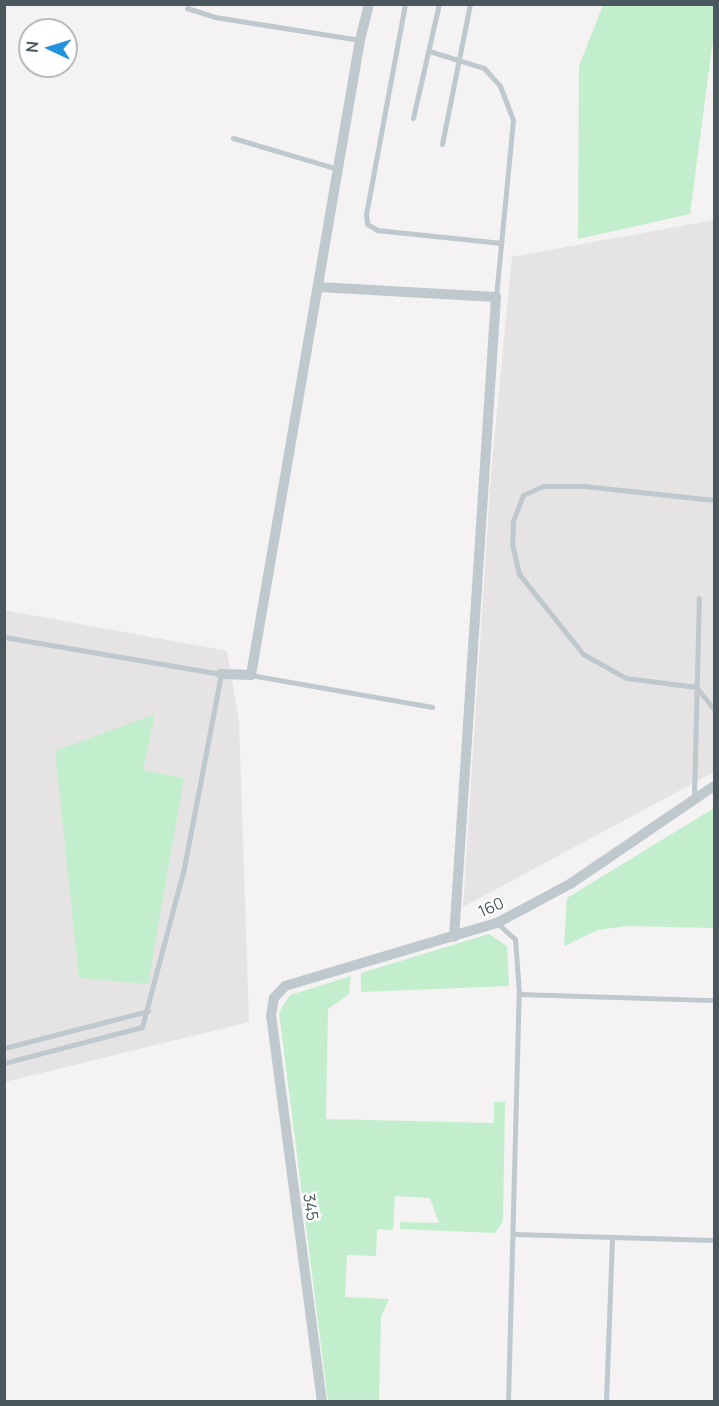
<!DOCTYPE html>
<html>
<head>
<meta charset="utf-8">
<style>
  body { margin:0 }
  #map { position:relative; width:719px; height:1406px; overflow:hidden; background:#f4f2f2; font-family:Manrope,sans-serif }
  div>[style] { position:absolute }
  .education>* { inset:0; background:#e5e3e3 }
  .green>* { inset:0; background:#c3eecd }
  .lane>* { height:5px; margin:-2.5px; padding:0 2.5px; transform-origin:2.5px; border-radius:2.5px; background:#bec8cd }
  .street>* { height:10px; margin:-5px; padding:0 5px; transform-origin:5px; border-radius:5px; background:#bec8cd }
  span { translate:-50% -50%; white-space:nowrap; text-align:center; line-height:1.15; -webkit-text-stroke:4.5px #fff; paint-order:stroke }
  .street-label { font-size:16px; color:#4a585e }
  .frame { position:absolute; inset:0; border:6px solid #4a585e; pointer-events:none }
  .north { position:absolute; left:18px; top:18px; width:60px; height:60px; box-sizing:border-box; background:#fff; border:2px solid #b7bcbf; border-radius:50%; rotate:274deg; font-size:16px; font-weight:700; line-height:24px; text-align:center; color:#4a585e }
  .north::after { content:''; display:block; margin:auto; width:21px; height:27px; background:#2292dd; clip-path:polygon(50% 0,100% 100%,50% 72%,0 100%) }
</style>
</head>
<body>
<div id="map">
  <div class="education">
    <div style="clip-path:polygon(714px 220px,714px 772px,463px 907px,491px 473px,512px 257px)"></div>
    <div style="clip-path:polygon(4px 610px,227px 651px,239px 721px,249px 1022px,5px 1082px)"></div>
  </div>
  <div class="green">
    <div style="clip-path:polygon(603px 5px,714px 5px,714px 32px,690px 214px,578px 239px,579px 66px)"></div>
    <div style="clip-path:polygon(155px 714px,143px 770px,184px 778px,148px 984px,79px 978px,55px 751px)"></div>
    <div style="clip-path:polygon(714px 808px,714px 928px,627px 926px,598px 930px,564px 946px,567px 898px)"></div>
    <div style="clip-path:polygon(489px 934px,507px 946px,509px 986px,361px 992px,361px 973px)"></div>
    <div style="clip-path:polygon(351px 976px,349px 994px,328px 1009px,326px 1119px,494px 1123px,494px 1102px,505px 1102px,503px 1221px,495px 1233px,400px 1229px,400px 1222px,439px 1223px,430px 1198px,395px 1196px,393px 1230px,377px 1229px,376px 1256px,347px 1255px,345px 1297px,389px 1299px,381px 1317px,379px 1401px,328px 1401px,279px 1012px,290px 995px)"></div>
  </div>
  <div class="lane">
    <div style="left:405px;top:4px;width:214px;rotate:100.5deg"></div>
    <div style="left:366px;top:214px;width:10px;rotate:84deg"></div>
    <div style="left:367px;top:224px;width:12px;rotate:31deg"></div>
    <div style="left:377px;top:230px;width:125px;rotate:6deg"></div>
    <div style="left:187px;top:8px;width:29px;rotate:18deg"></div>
    <div style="left:215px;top:17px;width:147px;rotate:9deg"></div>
    <div style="left:429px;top:51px;width:58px;rotate:17.2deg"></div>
    <div style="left:484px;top:68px;width:24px;rotate:48deg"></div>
    <div style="left:500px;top:86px;width:36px;rotate:69deg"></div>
    <div style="left:513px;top:120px;width:178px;rotate:95.5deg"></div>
    <div style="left:413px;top:118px;width:117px;rotate:-77.2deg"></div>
    <div style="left:233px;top:138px;width:109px;rotate:16.4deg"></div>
    <div style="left:442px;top:144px;width:143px;rotate:-78.7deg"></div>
    <div style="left:714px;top:500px;width:131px;rotate:-173.9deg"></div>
    <div style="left:584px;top:486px;width:41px;rotate:180deg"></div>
    <div style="left:543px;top:486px;width:22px;rotate:156deg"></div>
    <div style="left:523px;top:495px;width:28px;rotate:111deg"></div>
    <div style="left:513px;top:521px;width:23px;rotate:92deg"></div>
    <div style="left:512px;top:544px;width:31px;rotate:77deg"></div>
    <div style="left:519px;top:574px;width:102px;rotate:51.3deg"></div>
    <div style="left:583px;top:654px;width:49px;rotate:29.2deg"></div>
    <div style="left:626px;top:678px;width:71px;rotate:7.3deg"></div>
    <div style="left:696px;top:687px;width:28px;rotate:51deg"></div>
    <div style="left:4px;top:637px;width:220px;rotate:9.7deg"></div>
    <div style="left:221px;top:674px;width:197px;rotate:100.8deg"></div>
    <div style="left:184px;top:868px;width:164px;rotate:104.8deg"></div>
    <div style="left:142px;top:1027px;width:143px;rotate:165.4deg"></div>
    <div style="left:251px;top:675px;width:184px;rotate:10deg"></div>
    <div style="left:694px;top:797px;width:199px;rotate:-88.6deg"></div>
    <div style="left:497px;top:923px;width:24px;rotate:42deg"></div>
    <div style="left:515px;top:939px;width:55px;rotate:85.8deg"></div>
    <div style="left:4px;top:1048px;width:149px;rotate:-14.4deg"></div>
    <div style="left:513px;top:1234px;width:201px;rotate:1.7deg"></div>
    <div style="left:508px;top:1402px;width:408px;rotate:-88.5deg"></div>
    <div style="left:519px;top:994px;width:195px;rotate:1.8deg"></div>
    <div style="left:606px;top:1402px;width:165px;rotate:-87.9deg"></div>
  </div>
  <div class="street">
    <div style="left:318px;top:287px;width:178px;rotate:3.2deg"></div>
    <div style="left:496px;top:297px;width:641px;rotate:93.75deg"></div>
    <div style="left:221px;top:674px;width:30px;rotate:2deg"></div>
    <div style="left:251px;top:675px;width:644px;rotate:-80.26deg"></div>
    <div style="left:360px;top:40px;width:37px;rotate:-76deg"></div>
    <div style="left:322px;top:1402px;width:389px;rotate:-97.5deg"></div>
    <div style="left:271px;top:1016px;width:18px;rotate:-81deg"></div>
    <div style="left:274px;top:998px;width:16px;rotate:-47deg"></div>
    <div style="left:285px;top:986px;width:221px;rotate:-16.6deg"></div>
    <div style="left:497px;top:923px;width:83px;rotate:-28.1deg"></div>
    <div style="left:570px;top:884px;width:174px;rotate:-34.2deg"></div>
  </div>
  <div class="street-label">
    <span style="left:491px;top:907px;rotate:-24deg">160</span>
    <span style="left:311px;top:1207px;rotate:82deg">345</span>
  </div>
  <div class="frame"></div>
  <div class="north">N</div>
</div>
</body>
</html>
